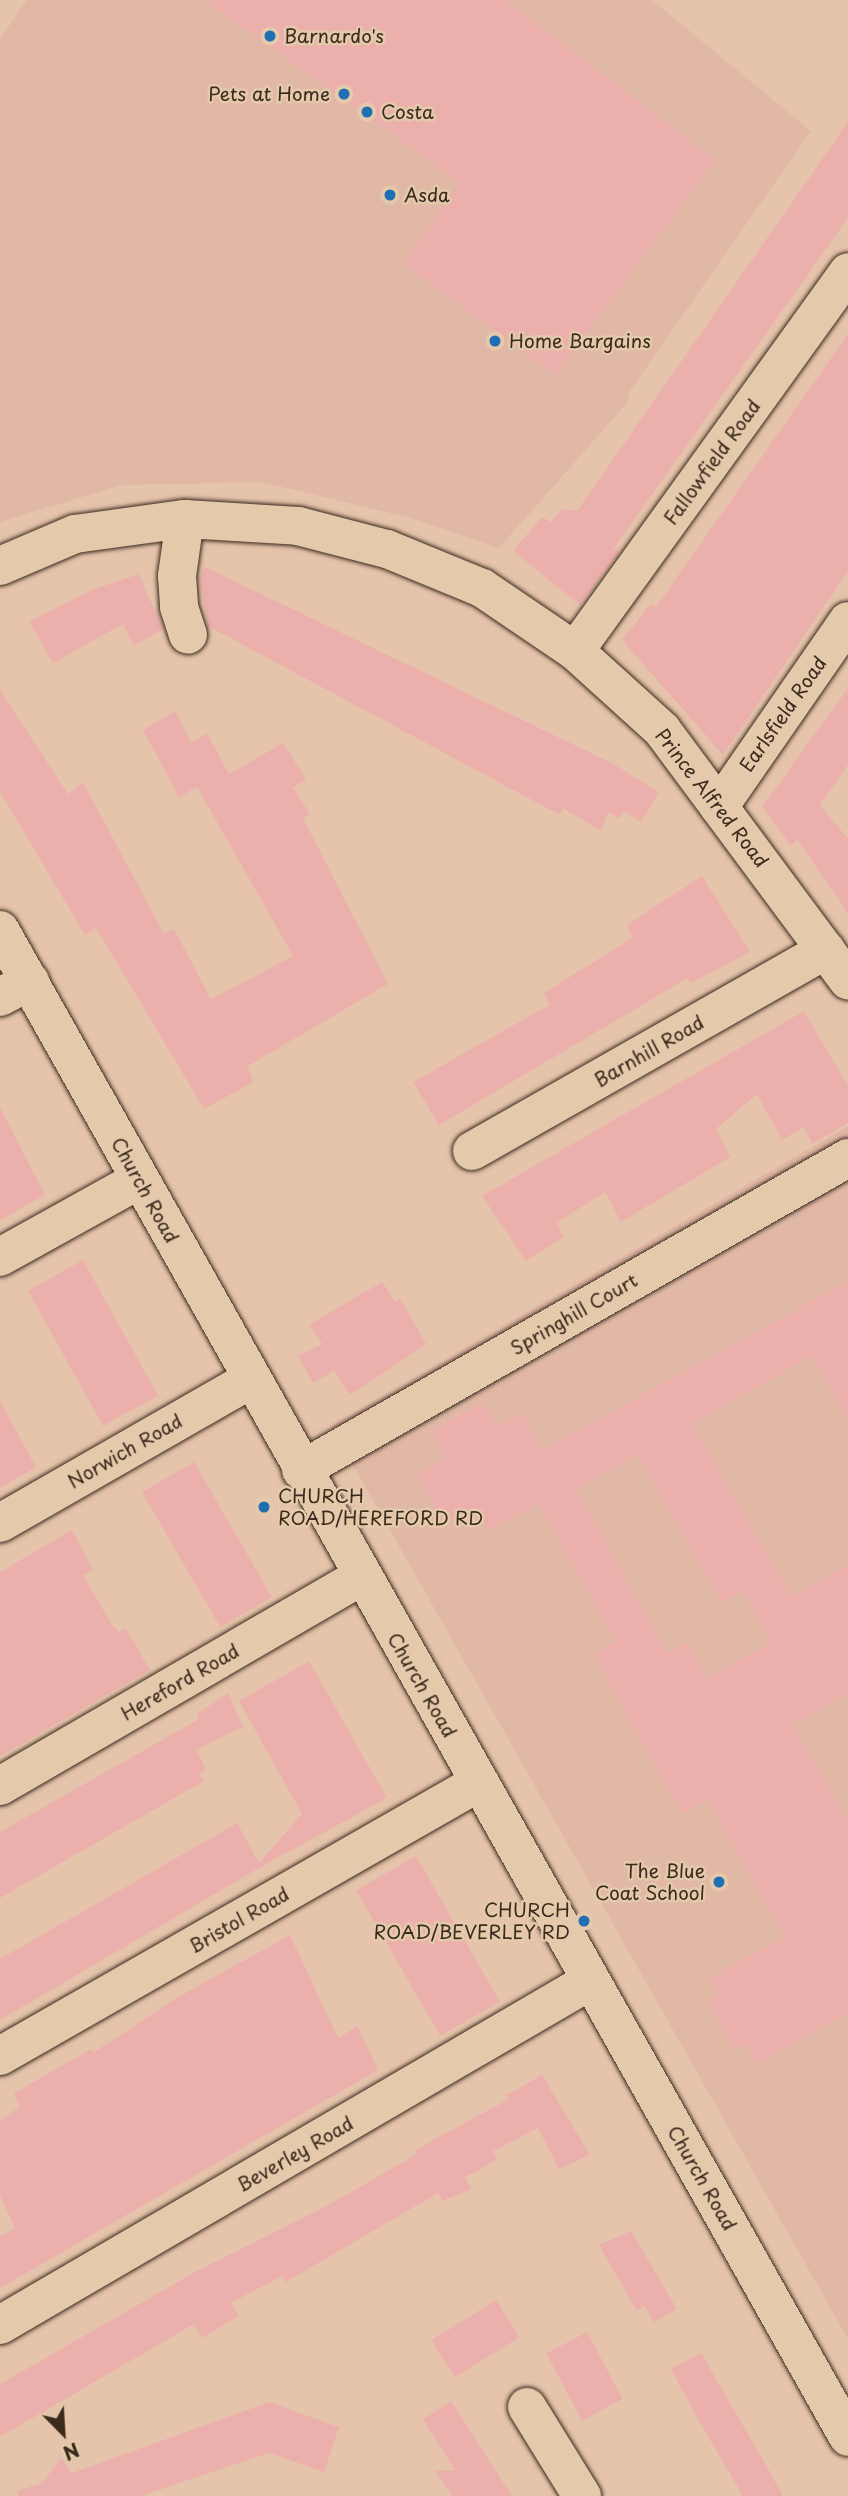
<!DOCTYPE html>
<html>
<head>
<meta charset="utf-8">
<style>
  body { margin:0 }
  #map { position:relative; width:848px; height:2496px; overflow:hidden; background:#e6c4ab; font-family:"Playpen Sans",sans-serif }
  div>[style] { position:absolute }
  .built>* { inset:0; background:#e1b8a5 }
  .building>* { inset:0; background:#ecb0ac; transform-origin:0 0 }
  .roads { filter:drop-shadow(0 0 2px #3b2a1e) drop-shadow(0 0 2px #3b2a1e) }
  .street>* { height:38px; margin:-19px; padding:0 19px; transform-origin:19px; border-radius:19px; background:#e4c9ab }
  .secondary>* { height:38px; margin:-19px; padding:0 19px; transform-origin:19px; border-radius:19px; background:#e4c9ab }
  .dots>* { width:19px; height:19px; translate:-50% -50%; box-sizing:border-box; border:4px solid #e4c9ab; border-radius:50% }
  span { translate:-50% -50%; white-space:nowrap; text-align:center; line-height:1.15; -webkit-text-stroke:5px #e4c9ab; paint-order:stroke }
  .poi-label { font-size:19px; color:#3b2a1e }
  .left { translate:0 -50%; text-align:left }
  .right { translate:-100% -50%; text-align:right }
  .street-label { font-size:19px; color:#3b2a1e }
  .north { position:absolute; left:28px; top:2398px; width:70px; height:70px; -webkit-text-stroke:5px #e4c9ab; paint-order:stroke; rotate:156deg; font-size:19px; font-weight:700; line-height:28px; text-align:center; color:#3b2a1e }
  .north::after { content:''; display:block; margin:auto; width:24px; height:32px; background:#3b2a1e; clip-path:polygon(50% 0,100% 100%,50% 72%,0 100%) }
</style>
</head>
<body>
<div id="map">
  <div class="built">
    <div style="clip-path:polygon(27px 0,652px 0,811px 131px,630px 391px,627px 403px,499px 548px,410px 518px,262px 482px,122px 485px,0 522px,0 39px)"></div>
    <div style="clip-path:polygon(848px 1126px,848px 2339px,331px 1426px)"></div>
  </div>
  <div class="building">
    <div style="clip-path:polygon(204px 0,505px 0,716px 160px,555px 375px,403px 264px,460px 183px)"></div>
    <div style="clip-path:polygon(848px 122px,848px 218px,614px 548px,620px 552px,580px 605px,513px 551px,542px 517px,551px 522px,562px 509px,577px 511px)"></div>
    <div style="clip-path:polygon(848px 334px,848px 571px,723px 755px,622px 640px,651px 603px,656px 607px)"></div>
    <div style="clip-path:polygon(205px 567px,612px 763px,659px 792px,641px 822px,624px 811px,619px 819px,608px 812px,601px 831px,563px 808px,560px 815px,208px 626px,199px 577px)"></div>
    <div style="clip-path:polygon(139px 574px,163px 629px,134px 646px,123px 624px,53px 663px,29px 621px,91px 590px)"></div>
    <div style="clip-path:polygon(848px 688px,848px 765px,820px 805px,848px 839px,848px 913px,797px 839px,791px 846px,762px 807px)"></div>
    <div style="clip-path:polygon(0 690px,68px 794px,83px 782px,164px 934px,174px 929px,211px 999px,293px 956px,197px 787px,179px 797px,143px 730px,175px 711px,191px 743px,207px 733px,229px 774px,283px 743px,306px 779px,293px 788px,310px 814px,303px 818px,388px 984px,248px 1066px,253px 1082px,204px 1109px,96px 928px,85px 935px,0 792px)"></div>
    <div style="clip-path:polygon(702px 876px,750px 952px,691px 983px,688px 978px,439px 1125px,413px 1082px,549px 1005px,544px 993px,632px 938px,627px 925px)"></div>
    <div style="clip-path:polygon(804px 1011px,848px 1086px,848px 1123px,812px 1144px,804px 1127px,782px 1140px,757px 1094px,716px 1129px,730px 1157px,621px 1222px,605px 1192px,556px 1223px,564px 1237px,526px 1261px,482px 1196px)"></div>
    <div style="clip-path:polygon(0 1107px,45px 1195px,0 1220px)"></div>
    <div style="left:83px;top:1260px;width:155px;height:63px;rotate:61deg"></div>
    <div style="clip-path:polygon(evenodd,848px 1281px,848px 1420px,812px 1356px,692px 1424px,792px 1596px,848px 1565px,848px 1694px,793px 1725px,848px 1821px,848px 2013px,756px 2064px,745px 2043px,734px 2050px,707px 2001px,719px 1993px,710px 1978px,784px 1937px,708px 1800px,682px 1814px,593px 1654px,616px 1642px,539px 1504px,488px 1531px,475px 1509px,444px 1524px,416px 1475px,445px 1458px,432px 1430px,483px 1403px,496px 1426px,522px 1413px,543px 1450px,848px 1281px,637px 1455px,722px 1603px,743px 1591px,771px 1642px,707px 1678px,687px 1643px,668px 1654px,576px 1489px,637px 1455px)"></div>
    <div style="clip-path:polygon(382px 1282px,395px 1301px,400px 1298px,426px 1344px,350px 1395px,334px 1371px,313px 1383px,298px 1356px,322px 1344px,309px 1325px)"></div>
    <div style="clip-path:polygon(0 1401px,36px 1467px,0 1488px)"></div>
    <div style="left:194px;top:1462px;width:156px;height:60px;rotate:60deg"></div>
    <div style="clip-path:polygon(72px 1530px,93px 1570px,83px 1575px,109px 1620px,118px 1632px,126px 1629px,150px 1670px,0 1756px,0 1572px)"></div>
    <div style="clip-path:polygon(309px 1661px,387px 1798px,259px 1868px,0 2020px,0 1959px,237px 1823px,259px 1863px,302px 1814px,239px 1701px)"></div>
    <div style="clip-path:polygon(228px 1693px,243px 1727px,196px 1750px,206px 1769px,199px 1774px,204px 1781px,0 1898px,0 1832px,199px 1719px,197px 1714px)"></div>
    <div style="left:416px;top:1856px;width:168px;height:69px;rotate:60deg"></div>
    <div style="clip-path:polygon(290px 1935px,338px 2038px,357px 2026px,378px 2070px,0 2288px,0 2236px,15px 2228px,0 2196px,0 2120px,20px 2107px,14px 2093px,91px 2049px,93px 2053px,180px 1996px)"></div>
    <div style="clip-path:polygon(542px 2075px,590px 2155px,559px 2169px,538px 2128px,493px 2151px,497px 2160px,465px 2177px,471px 2189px,443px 2201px,438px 2193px,286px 2282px,282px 2276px,231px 2303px,239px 2316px,202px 2338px,194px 2324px,0 2437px,0 2384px,195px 2272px,332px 2203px,417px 2154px,415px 2150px,509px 2099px,506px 2095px)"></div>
    <div style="clip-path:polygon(631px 2231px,677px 2309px,654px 2322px,644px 2305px,637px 2311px,599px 2245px)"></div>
    <div style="left:496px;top:2300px;width:44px;height:76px;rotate:58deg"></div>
    <div style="left:587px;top:2332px;width:76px;height:46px;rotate:62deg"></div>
    <div style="clip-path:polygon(701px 2353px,766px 2465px,783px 2496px,743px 2496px,700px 2423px,671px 2369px)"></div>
    <div style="clip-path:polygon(451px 2401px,512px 2496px,453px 2496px,435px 2471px,455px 2470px,423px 2419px)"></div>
    <div style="clip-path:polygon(269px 2402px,339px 2427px,324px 2472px,269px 2453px,141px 2496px,18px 2496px,17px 2491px,42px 2483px,61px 2458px,72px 2473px)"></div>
  </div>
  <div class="roads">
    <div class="street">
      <div style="left:185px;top:519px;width:58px;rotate:98deg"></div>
      <div style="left:177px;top:576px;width:31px;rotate:86deg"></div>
      <div style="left:179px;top:607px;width:29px;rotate:72deg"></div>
      <div style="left:0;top:566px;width:82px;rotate:-23.1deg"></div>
      <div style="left:75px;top:534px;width:111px;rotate:-7.8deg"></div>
      <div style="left:185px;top:519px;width:113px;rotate:3.5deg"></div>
      <div style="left:298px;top:526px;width:92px;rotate:14.5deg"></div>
      <div style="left:387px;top:549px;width:103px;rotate:22.3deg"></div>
      <div style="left:482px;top:588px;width:112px;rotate:34.1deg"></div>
      <div style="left:575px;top:651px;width:118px;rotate:42.2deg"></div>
      <div style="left:662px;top:730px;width:312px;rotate:53.4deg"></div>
      <div style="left:575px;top:651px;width:467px;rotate:-54.2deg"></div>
      <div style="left:719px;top:807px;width:226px;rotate:-55.3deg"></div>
      <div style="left:0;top:997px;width:34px;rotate:-28deg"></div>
      <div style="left:472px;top:1151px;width:407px;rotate:-29.6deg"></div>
      <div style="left:0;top:1257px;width:159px;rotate:-29deg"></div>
      <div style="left:301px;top:1470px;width:630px;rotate:-29.7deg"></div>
      <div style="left:0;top:1523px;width:288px;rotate:-29.8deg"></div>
      <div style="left:0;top:1786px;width:416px;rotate:-30.1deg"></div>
      <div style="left:0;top:2056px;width:550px;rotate:-29.73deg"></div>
      <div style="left:0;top:2325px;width:683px;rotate:-30.24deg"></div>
      <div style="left:527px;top:2407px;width:105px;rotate:58.3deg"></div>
    </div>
    <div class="secondary">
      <div style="left:0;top:930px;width:1729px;rotate:60.63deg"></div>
    </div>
  </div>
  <div class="dots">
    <div style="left:270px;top:36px;background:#1f6fb2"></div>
    <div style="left:344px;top:94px;background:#1f6fb2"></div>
    <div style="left:367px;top:112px;background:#1f6fb2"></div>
    <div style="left:390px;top:195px;background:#1f6fb2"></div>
    <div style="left:495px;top:341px;background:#1f6fb2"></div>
    <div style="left:264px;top:1507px;background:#1f6fb2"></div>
    <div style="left:719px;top:1882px;background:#1f6fb2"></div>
    <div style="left:584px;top:1921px;background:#1f6fb2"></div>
  </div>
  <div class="poi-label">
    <span class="left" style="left:284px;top:36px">Barnardo's</span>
    <span class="right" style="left:330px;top:94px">Pets at Home</span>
    <span class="left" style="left:381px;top:112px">Costa</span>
    <span class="left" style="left:404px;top:195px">Asda</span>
    <span class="left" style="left:509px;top:341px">Home Bargains</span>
    <span class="left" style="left:278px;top:1507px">CHURCH<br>ROAD/HEREFORD RD</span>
    <span class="right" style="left:705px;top:1882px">The Blue<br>Coat School</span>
    <span class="right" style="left:570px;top:1921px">CHURCH<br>ROAD/BEVERLEY RD</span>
  </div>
  <div class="street-label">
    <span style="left:712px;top:462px;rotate:-54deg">Fallowfield Road</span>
    <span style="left:783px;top:714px;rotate:-55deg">Earlsfield Road</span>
    <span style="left:712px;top:798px;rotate:52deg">Prince Alfred Road</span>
    <span style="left:649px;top:1051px;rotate:-30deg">Barnhill Road</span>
    <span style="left:145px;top:1190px;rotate:61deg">Church Road</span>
    <span style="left:574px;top:1314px;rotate:-30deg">Springhill Court</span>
    <span style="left:125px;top:1451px;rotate:-30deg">Norwich Road</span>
    <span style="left:180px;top:1682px;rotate:-30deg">Hereford Road</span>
    <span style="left:422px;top:1685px;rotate:60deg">Church Road</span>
    <span style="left:239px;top:1920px;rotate:-30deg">Bristol Road</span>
    <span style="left:295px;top:2154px;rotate:-30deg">Beverley Road</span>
    <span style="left:702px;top:2178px;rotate:60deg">Church Road</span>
  </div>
  <div class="north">N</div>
</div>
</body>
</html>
